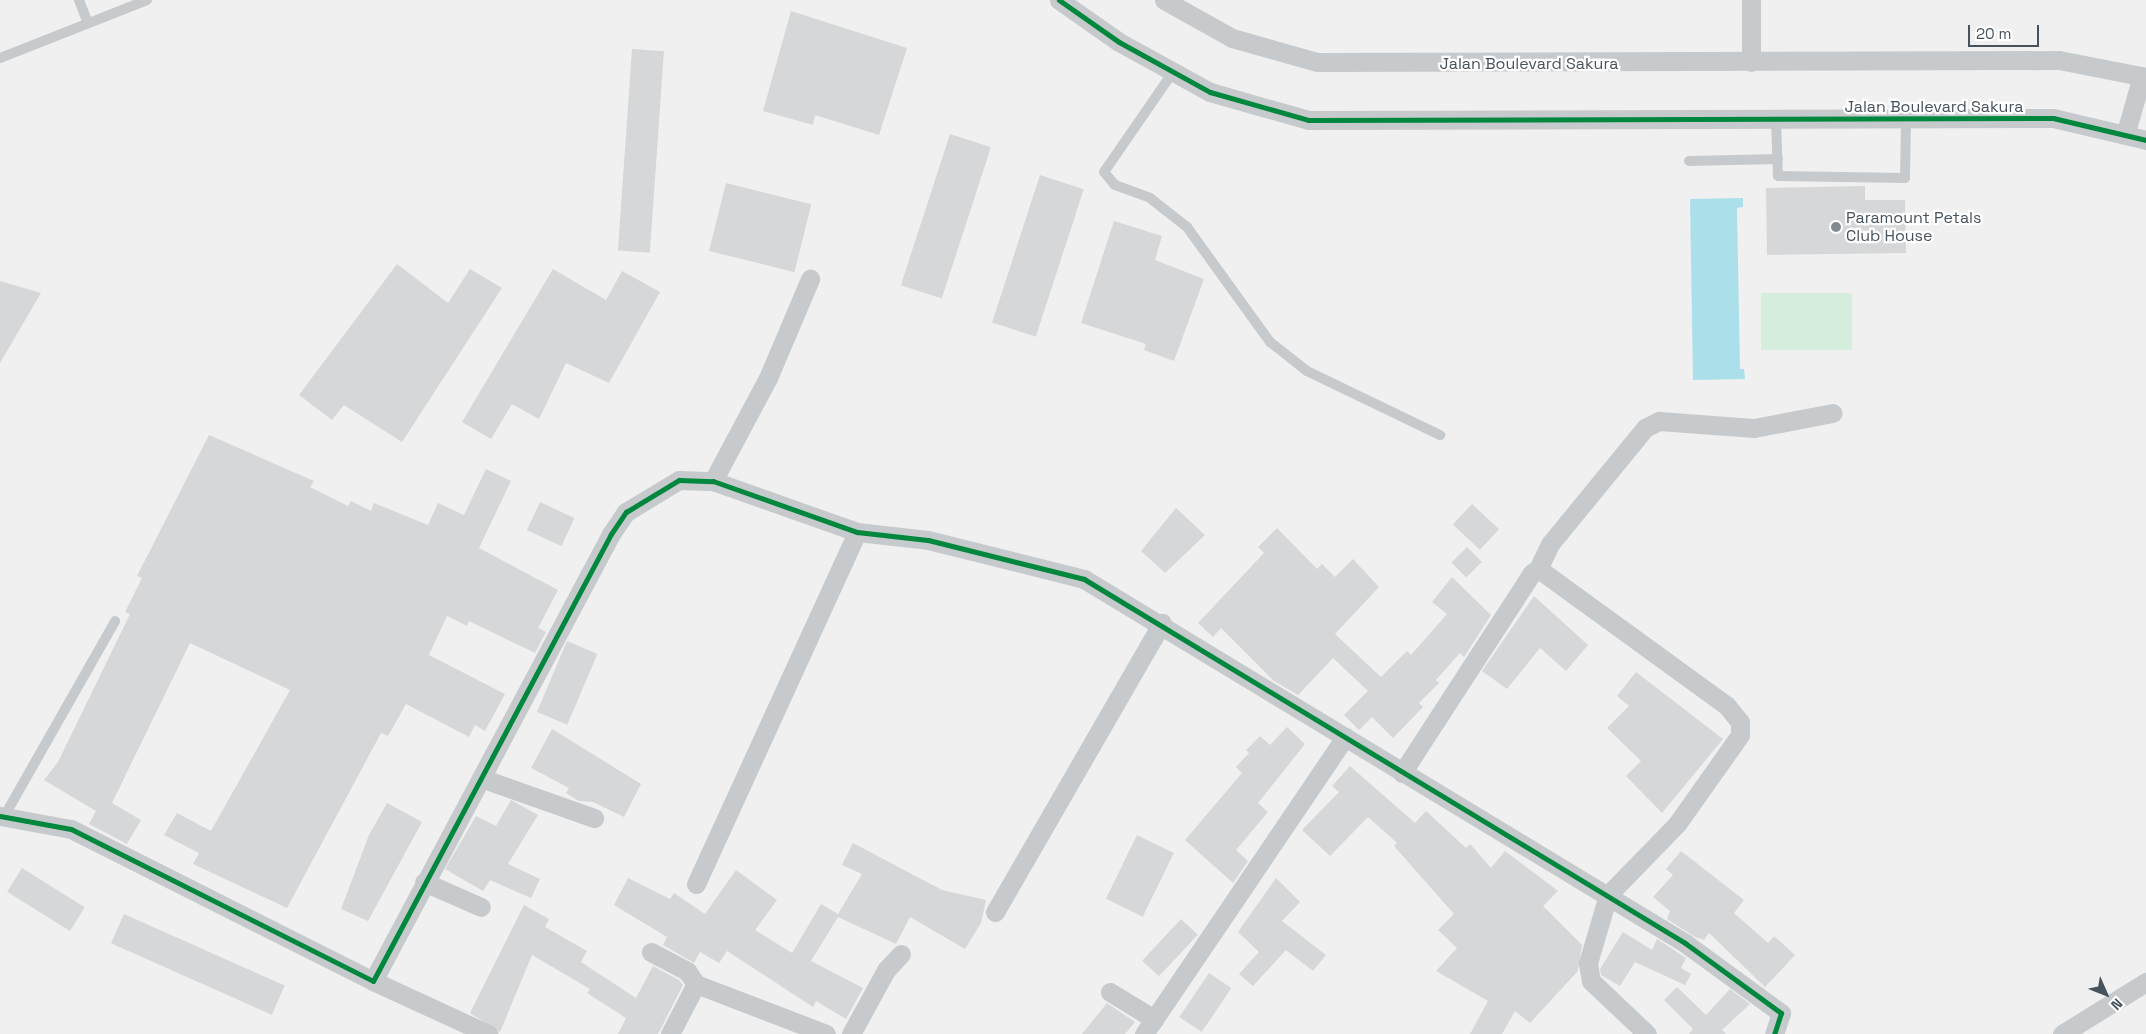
<!DOCTYPE html>
<html>
<head>
<meta charset="utf-8">
<style>
  body { margin:0 }
  #map { position:relative; width:2146px; height:1034px; overflow:hidden; background:#f0f0f0; font-family:"Space Grotesk",sans-serif }
  div>[style] { position:absolute }
  .green>* { inset:0; background:#d5eede; transform-origin:0 0 }
  .water>* { inset:0; background:#abe0eb }
  .building>* { inset:0; background:#d6d7d8; transform-origin:0 0 }
  .lane>* { height:10px; margin:-5px; padding:0 5px; transform-origin:5px; border-radius:5px; background:#c7cacc }
  .street>* { height:19px; margin:-9.5px; padding:0 9.5px; transform-origin:9.5px; border-radius:9.5px; background:#c7cacc }
  .cycleway>* { height:5px; margin:-2.5px; padding:0 2.5px; transform-origin:2.5px; border-radius:2.5px; background:#00873e }
  .dots>* { width:14px; height:14px; translate:-50% -50%; box-sizing:border-box; border:2px solid #fff; border-radius:50% }
  span { translate:-50% -50%; white-space:nowrap; text-align:center; line-height:1.15; -webkit-text-stroke:4.5px #fff; paint-order:stroke }
  .street-label { font-size:16px; color:#47535c }
  .poi-label { font-size:16px; color:#47535c }
  .left { translate:0 -50%; text-align:left }
  .north { position:absolute; left:2081px; top:969px; width:50px; height:50px; -webkit-text-stroke:4px #fff; paint-order:stroke; rotate:134deg; font-size:14px; font-weight:700; line-height:20px; text-align:center; color:#47535c }
  .north::after { content:''; display:block; margin:auto; width:18px; height:22px; background:#47535c; clip-path:polygon(50% 0,100% 100%,50% 72%,0 100%) }
  .scale { position:absolute; left:1968px; top:25px; width:71px; height:22px; box-sizing:border-box; border:2px solid #47535c; border-top:0; padding-left:6px; font-size:15px; line-height:18px; white-space:nowrap; color:#47535c; -webkit-text-stroke:4px #fff; paint-order:stroke }
</style>
</head>
<body>
<div id="map">
  <div class="green">
    <div style="left:1852px;top:293px;width:57px;height:91px;rotate:90deg"></div>
  </div>
  <div class="water">
    <div style="clip-path:polygon(1743px 198px,1743px 207px,1737px 208px,1740px 369px,1744px 369px,1745px 379px,1693px 380px,1690px 199px)"></div>
  </div>
  <div class="building">
    <div style="clip-path:polygon(791px 11px,907px 48px,879px 135px,815px 115px,813px 125px,763px 111px)"></div>
    <div style="left:632px;top:49px;width:32px;height:202px;rotate:4deg"></div>
    <div style="left:950px;top:134px;width:43px;height:159px;rotate:18deg"></div>
    <div style="left:1040px;top:175px;width:46px;height:155px;rotate:18deg"></div>
    <div style="left:726px;top:183px;width:88px;height:70px;rotate:14deg"></div>
    <div style="clip-path:polygon(1865px 186px,1865px 200px,1905px 200px,1906px 253px,1767px 255px,1766px 188px)"></div>
    <div style="clip-path:polygon(1114px 221px,1162px 236px,1155px 260px,1204px 279px,1174px 361px,1144px 350px,1146px 344px,1081px 323px)"></div>
    <div style="clip-path:polygon(397px 264px,448px 303px,470px 269px,502px 288px,402px 442px,344px 405px,332px 420px,299px 395px)"></div>
    <div style="clip-path:polygon(553px 269px,606px 300px,622px 271px,660px 292px,609px 383px,566px 363px,539px 419px,512px 404px,491px 439px,462px 422px)"></div>
    <div style="clip-path:polygon(0 281px,41px 293px,0 363px)"></div>
    <div style="clip-path:polygon(209px 435px,314px 481px,310px 487px,348px 506px,351px 501px,371px 511px,374px 503px,428px 525px,438px 503px,464px 515px,486px 469px,511px 481px,479px 548px,558px 590px,538px 628px,546px 632px,535px 653px,469px 621px,467px 626px,447px 616px,429px 655px,505px 694px,485px 731px,475px 725px,469px 737px,406px 704px,388px 736px,381px 733px,287px 908px,193px 864px,199px 853px,164px 835px,177px 813px,211px 831px,290px 690px,190px 643px,112px 803px,141px 820px,127px 844px,89px 824px,96px 811px,44px 780px,58px 762px,130px 614px,125px 612px,142px 578px,137px 576px)"></div>
    <div style="left:540px;top:502px;width:38px;height:31px;rotate:25deg"></div>
    <div style="left:1472px;top:504px;width:37px;height:28px;rotate:43deg"></div>
    <div style="clip-path:polygon(1176px 508px,1205px 535px,1165px 573px,1141px 551px)"></div>
    <div style="clip-path:polygon(1277px 528px,1317px 569px,1322px 564px,1335px 577px,1353px 559px,1379px 587px,1335px 634px,1381px 677px,1407px 651px,1411px 655px,1447px 614px,1432px 602px,1452px 577px,1491px 615px,1464px 657px,1460px 653px,1436px 680px,1439px 683px,1419px 703px,1423px 707px,1393px 738px,1372px 717px,1359px 730px,1344px 715px,1368px 691px,1333px 658px,1298px 695px,1274px 681px,1221px 628px,1213px 637px,1198px 623px,1264px 553px,1258px 547px)"></div>
    <div style="left:1467px;top:547px;width:21px;height:22px;rotate:45deg"></div>
    <div style="clip-path:polygon(1534px 596px,1588px 645px,1566px 671px,1540px 648px,1507px 689px,1482px 671px)"></div>
    <div style="left:567px;top:641px;width:33px;height:77px;rotate:23deg"></div>
    <div style="clip-path:polygon(1636px 672px,1723px 739px,1662px 813px,1626px 776px,1641px 761px,1607px 728px,1629px 706px,1617px 696px)"></div>
    <div style="clip-path:polygon(1287px 727px,1305px 744px,1258px 803px,1268px 812px,1236px 850px,1248px 861px,1233px 883px,1185px 840px,1242px 773px,1236px 767px,1249px 753px,1246px 750px,1260px 736px,1270px 745px)"></div>
    <div style="clip-path:polygon(552px 729px,641px 784px,624px 817px,593px 802px,579px 801px,566px 793px,569px 788px,531px 768px)"></div>
    <div style="clip-path:polygon(1350px 766px,1415px 823px,1426px 811px,1466px 848px,1470px 844px,1491px 868px,1505px 851px,1558px 891px,1543px 906px,1582px 945px,1578px 971px,1530px 1023px,1515px 1011px,1502px 1034px,1470px 1034px,1488px 1001px,1436px 971px,1457px 948px,1438px 930px,1454px 914px,1394px 846px,1397px 843px,1368px 817px,1330px 856px,1302px 830px,1339px 792px,1332px 786px)"></div>
    <div style="clip-path:polygon(511px 800px,538px 815px,508px 864px,540px 879px,531px 898px,490px 880px,483px 891px,445px 869px,476px 816px,496px 826px)"></div>
    <div style="clip-path:polygon(387px 803px,422px 822px,368px 921px,341px 909px,369px 835px)"></div>
    <div style="left:1137px;top:835px;width:41px;height:71px;rotate:26deg"></div>
    <div style="clip-path:polygon(853px 843px,942px 890px,986px 900px,981px 923px,965px 949px,910px 917px,896px 944px,838px 917px,811px 961px,863px 988px,846px 1019px,816px 1001px,813px 1007px,727px 951px,719px 963px,700px 952px,694px 963px,663px 945px,667px 937px,614px 905px,628px 878px,670px 899px,674px 893px,705px 914px,736px 870px,777px 900px,755px 930px,792px 953px,821px 904px,838px 914px,862px 874px,842px 865px)"></div>
    <div style="clip-path:polygon(1681px 851px,1744px 900px,1734px 913px,1768px 943px,1774px 936px,1795px 955px,1765px 987px,1709px 933px,1704px 940px,1695px 937px,1667px 919px,1670px 911px,1653px 897px,1673px 875px,1666px 869px)"></div>
    <div style="left:22px;top:868px;width:74px;height:28px;rotate:32deg"></div>
    <div style="clip-path:polygon(1276px 878px,1300px 902px,1282px 921px,1326px 955px,1313px 971px,1286px 950px,1253px 986px,1239px 974px,1259px 952px,1238px 932px)"></div>
    <div style="clip-path:polygon(524px 905px,549px 919px,545px 927px,587px 951px,581px 962px,636px 998px,653px 966px,679px 980px,683px 985px,658px 1034px,618px 1034px,626px 1018px,587px 993px,590px 989px,532px 955px,500px 1032px,470px 1013px)"></div>
    <div style="left:124px;top:914px;width:176px;height:32px;rotate:24deg"></div>
    <div style="left:1181px;top:919px;width:23px;height:57px;rotate:43deg"></div>
    <div style="clip-path:polygon(1623px 932px,1652px 950px,1657px 939px,1686px 958px,1681px 968px,1691px 974px,1685px 985px,1635px 962px,1620px 986px,1601px 975px,1600px 969px)"></div>
    <div style="left:1209px;top:973px;width:27px;height:53px;rotate:34deg"></div>
    <div style="clip-path:polygon(1677px 987px,1706px 1015px,1730px 989px,1750px 1004px,1722px 1030px,1726px 1034px,1689px 1034px,1693px 1029px,1664px 1000px)"></div>
    <div style="clip-path:polygon(1107px 1003px,1135px 1022px,1125px 1034px,1082px 1034px)"></div>
  </div>
  <div class="lane">
    <div style="left:79px;top:0;width:25px;rotate:69deg"></div>
    <div style="left:0;top:58px;width:158px;rotate:-21.5deg"></div>
    <div style="left:1173px;top:72px;width:121px;rotate:124.6deg"></div>
    <div style="left:1104px;top:172px;width:17px;rotate:50deg"></div>
    <div style="left:1115px;top:185px;width:37px;rotate:20deg"></div>
    <div style="left:1150px;top:198px;width:47px;rotate:38.1deg"></div>
    <div style="left:1187px;top:227px;width:142px;rotate:54.2deg"></div>
    <div style="left:1270px;top:342px;width:47px;rotate:38.1deg"></div>
    <div style="left:1307px;top:371px;width:148px;rotate:25.7deg"></div>
    <div style="left:1776px;top:120px;width:56px;rotate:88deg"></div>
    <div style="left:1778px;top:176px;width:127px;rotate:0.9deg"></div>
    <div style="left:1905px;top:178px;width:59px;rotate:-89deg"></div>
    <div style="left:1689px;top:161px;width:89px;rotate:-1.3deg"></div>
    <div style="left:5px;top:815px;width:223px;rotate:-60.4deg"></div>
  </div>
  <div class="street">
    <div style="left:1059px;top:0;width:73px;rotate:35deg"></div>
    <div style="left:1119px;top:42px;width:104px;rotate:28.8deg"></div>
    <div style="left:1210px;top:92px;width:102px;rotate:15.9deg"></div>
    <div style="left:1308px;top:120px;width:745px;rotate:-0.15deg"></div>
    <div style="left:2053px;top:118px;width:96px;rotate:13.3deg"></div>
    <div style="left:1164px;top:0;width:78px;rotate:29.2deg"></div>
    <div style="left:1232px;top:38px;width:88px;rotate:15.8deg"></div>
    <div style="left:1317px;top:62px;width:742px;rotate:-0.15deg"></div>
    <div style="left:2059px;top:60px;width:89px;rotate:11.1deg"></div>
    <div style="left:1751px;top:62px;width:62px;rotate:-90deg"></div>
    <div style="left:2126px;top:132px;width:58px;rotate:-74.1deg"></div>
    <div style="left:713px;top:481px;width:117px;rotate:-61.9deg"></div>
    <div style="left:768px;top:378px;width:108px;rotate:-67deg"></div>
    <div style="left:1537px;top:571px;width:30px;rotate:-64deg"></div>
    <div style="left:1550px;top:544px;width:150px;rotate:-50.7deg"></div>
    <div style="left:1645px;top:428px;width:16px;rotate:-27deg"></div>
    <div style="left:1659px;top:421px;width:95px;rotate:4.2deg"></div>
    <div style="left:1754px;top:428px;width:80px;rotate:-10.8deg"></div>
    <div style="left:1402px;top:773px;width:239px;rotate:-57deg"></div>
    <div style="left:1532px;top:573px;width:9px;rotate:-21deg"></div>
    <div style="left:1540px;top:570px;width:231px;rotate:36deg"></div>
    <div style="left:1727px;top:706px;width:21px;rotate:51deg"></div>
    <div style="left:1740px;top:722px;width:13px;rotate:90deg"></div>
    <div style="left:1740px;top:735px;width:109px;rotate:125.3deg"></div>
    <div style="left:1677px;top:824px;width:99px;rotate:134.2deg"></div>
    <div style="left:1608px;top:895px;width:71px;rotate:106.4deg"></div>
    <div style="left:1588px;top:963px;width:18px;rotate:81deg"></div>
    <div style="left:1591px;top:981px;width:77px;rotate:43.4deg"></div>
    <div style="left:481px;top:778px;width:120px;rotate:19.5deg"></div>
    <div style="left:0;top:816px;width:72px;rotate:10.4deg"></div>
    <div style="left:71px;top:829px;width:338px;rotate:26.7deg"></div>
    <div style="left:373px;top:981px;width:506px;rotate:-61.97deg"></div>
    <div style="left:611px;top:534px;width:27px;rotate:-56deg"></div>
    <div style="left:626px;top:512px;width:62px;rotate:-31.1deg"></div>
    <div style="left:679px;top:480px;width:34px;rotate:2deg"></div>
    <div style="left:713px;top:481px;width:153px;rotate:19.5deg"></div>
    <div style="left:857px;top:532px;width:71px;rotate:6.4deg"></div>
    <div style="left:928px;top:540px;width:161px;rotate:14deg"></div>
    <div style="left:1084px;top:579px;width:703px;rotate:31.2deg"></div>
    <div style="left:1685px;top:943px;width:119px;rotate:36.1deg"></div>
    <div style="left:1781px;top:1013px;width:22px;rotate:108deg"></div>
    <div style="left:424px;top:882px;width:62px;rotate:23.7deg"></div>
    <div style="left:696px;top:884px;width:387px;rotate:-65.4deg"></div>
    <div style="left:995px;top:912px;width:334px;rotate:-60deg"></div>
    <div style="left:651px;top:952px;width:41px;rotate:27.8deg"></div>
    <div style="left:687px;top:971px;width:16px;rotate:55deg"></div>
    <div style="left:696px;top:984px;width:56px;rotate:117.5deg"></div>
    <div style="left:373px;top:981px;width:127px;rotate:24.7deg"></div>
    <div style="left:696px;top:984px;width:139px;rotate:21deg"></div>
    <div style="left:1110px;top:992px;width:52px;rotate:31.5deg"></div>
    <div style="left:851px;top:1034px;width:73px;rotate:-61.3deg"></div>
    <div style="left:886px;top:970px;width:22px;rotate:-47deg"></div>
    <div style="left:1144px;top:1034px;width:359px;rotate:-55.9deg"></div>
    <div style="left:2062px;top:1034px;width:99px;rotate:-31.8deg"></div>
  </div>
  <div class="cycleway">
    <div style="left:1059px;top:0;width:73px;rotate:35deg"></div>
    <div style="left:1119px;top:42px;width:104px;rotate:28.8deg"></div>
    <div style="left:1210px;top:92px;width:102px;rotate:15.9deg"></div>
    <div style="left:1308px;top:120px;width:745px;rotate:-0.15deg"></div>
    <div style="left:2053px;top:118px;width:96px;rotate:13.3deg"></div>
    <div style="left:0;top:816px;width:72px;rotate:10.4deg"></div>
    <div style="left:71px;top:829px;width:338px;rotate:26.7deg"></div>
    <div style="left:373px;top:981px;width:506px;rotate:-61.97deg"></div>
    <div style="left:611px;top:534px;width:27px;rotate:-56deg"></div>
    <div style="left:626px;top:512px;width:62px;rotate:-31.1deg"></div>
    <div style="left:679px;top:480px;width:34px;rotate:2deg"></div>
    <div style="left:713px;top:481px;width:153px;rotate:19.5deg"></div>
    <div style="left:857px;top:532px;width:71px;rotate:6.4deg"></div>
    <div style="left:928px;top:540px;width:161px;rotate:14deg"></div>
    <div style="left:1084px;top:579px;width:703px;rotate:31.2deg"></div>
    <div style="left:1685px;top:943px;width:119px;rotate:36.1deg"></div>
    <div style="left:1781px;top:1013px;width:22px;rotate:108deg"></div>
  </div>
  <div class="dots">
    <div style="left:1836px;top:227px;background:#828a90"></div>
  </div>
  <div class="street-label">
    <span style="left:1529px;top:64px">Jalan Boulevard Sakura</span>
    <span style="left:1934px;top:107px">Jalan Boulevard Sakura</span>
  </div>
  <div class="poi-label">
    <span class="left" style="left:1846px;top:227px">Paramount Petals<br>Club House</span>
  </div>
  <div class="north">N</div>
  <div class="scale">20 m</div>
</div>
</body>
</html>
